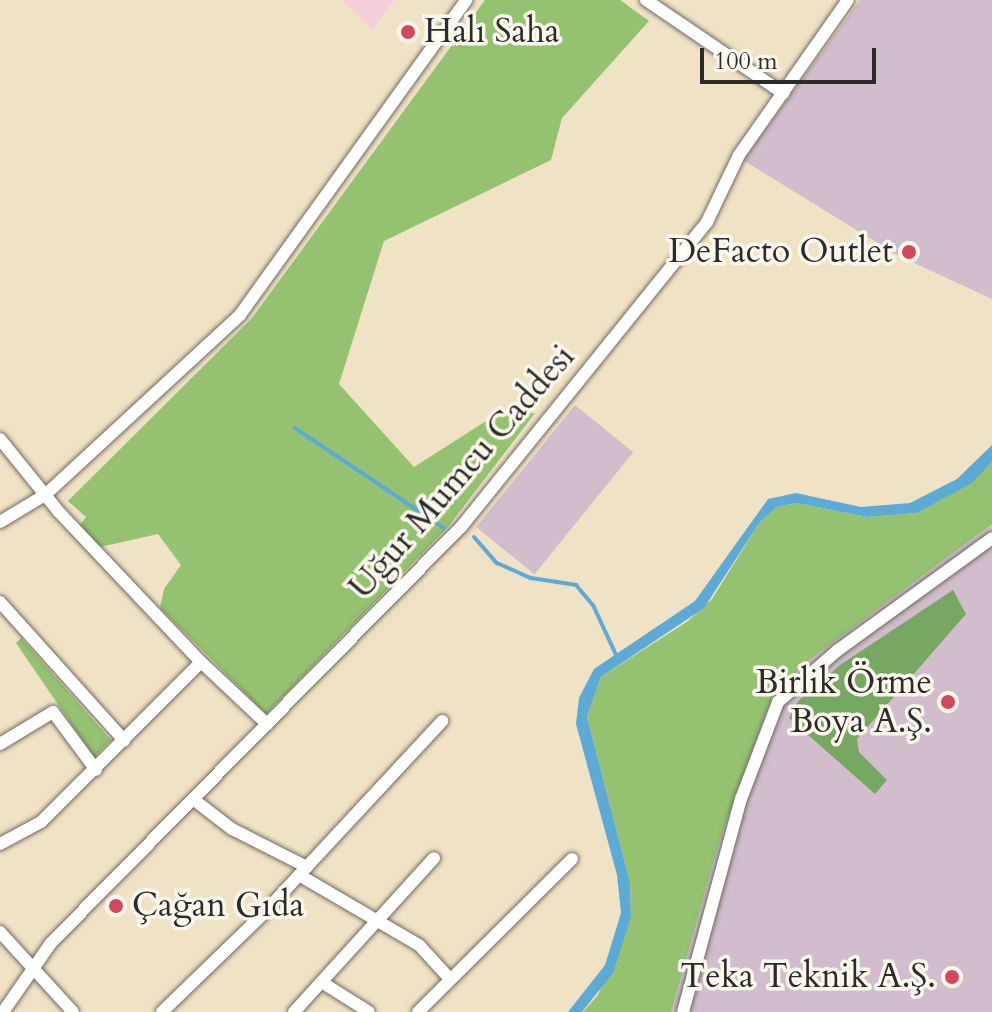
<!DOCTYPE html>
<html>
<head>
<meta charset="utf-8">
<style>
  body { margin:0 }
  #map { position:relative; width:992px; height:1012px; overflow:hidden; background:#f0e2c4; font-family:Cardo,serif }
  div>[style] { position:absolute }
  .built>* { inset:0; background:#f5cfdb }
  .industrial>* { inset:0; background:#d1bdcc; transform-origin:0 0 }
  .green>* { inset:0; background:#94c271 }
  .forest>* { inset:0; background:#77a863 }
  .water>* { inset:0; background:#5eaad7 }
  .stream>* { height:4px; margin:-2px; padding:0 2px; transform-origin:2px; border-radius:2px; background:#5eaad7 }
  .roads { filter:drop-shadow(0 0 2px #706b61) drop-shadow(0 0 2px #706b61) }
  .minor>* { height:12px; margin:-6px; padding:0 6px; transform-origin:6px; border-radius:6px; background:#fff }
  .dots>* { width:22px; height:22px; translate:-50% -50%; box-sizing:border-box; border:4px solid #fbf7ec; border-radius:50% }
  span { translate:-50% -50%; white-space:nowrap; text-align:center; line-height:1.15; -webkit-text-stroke:7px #fbf7ec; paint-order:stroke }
  .poi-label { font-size:34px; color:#2b2b2b }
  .left { translate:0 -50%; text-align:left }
  .right { translate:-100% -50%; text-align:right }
  .street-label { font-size:34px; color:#2b2b2b }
  .scale { position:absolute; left:700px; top:48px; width:176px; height:36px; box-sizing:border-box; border:4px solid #2b2b2b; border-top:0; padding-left:10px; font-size:24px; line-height:28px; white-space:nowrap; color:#2b2b2b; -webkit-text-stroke:6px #fbf7ec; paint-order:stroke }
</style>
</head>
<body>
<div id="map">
  <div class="built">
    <div style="clip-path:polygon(342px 0,394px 0,373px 29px)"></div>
  </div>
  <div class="industrial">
    <div style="clip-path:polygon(860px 0,992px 0,992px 299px,897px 255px,743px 160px)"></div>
    <div style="left:575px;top:405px;width:75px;height:157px;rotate:39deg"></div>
    <div style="clip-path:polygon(992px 509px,992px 1012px,611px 1012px,687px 807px,833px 526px)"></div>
  </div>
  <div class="green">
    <div style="clip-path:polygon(485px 0,620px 0,649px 21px,562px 118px,551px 160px,384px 241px,339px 384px,414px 467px,494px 416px,535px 413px,448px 527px,266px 714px,160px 608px,164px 589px,181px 565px,158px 534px,100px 547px,80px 525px,86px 517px,68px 501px,252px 318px)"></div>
    <div style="clip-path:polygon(992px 462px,992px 524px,809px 660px,773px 694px,720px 839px,671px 1012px,583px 1012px,598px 995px,631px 917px,630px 882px,587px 717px,601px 677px,688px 621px,712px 599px,760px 522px,777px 507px,797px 503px,867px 517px,917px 513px,971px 483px)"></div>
    <div style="clip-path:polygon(21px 638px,111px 740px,94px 757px,16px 643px)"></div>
  </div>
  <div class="forest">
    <div style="clip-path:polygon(953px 590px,966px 614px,857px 739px,859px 752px,887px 780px,875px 794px,789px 718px,798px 701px,840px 665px)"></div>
  </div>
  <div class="water">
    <div style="clip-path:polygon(992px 445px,992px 462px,972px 483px,917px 513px,867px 517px,797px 503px,777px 507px,760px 522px,704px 608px,601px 677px,587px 717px,630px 882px,631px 917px,613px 973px,582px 1012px,568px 1012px,605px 965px,621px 913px,617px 875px,576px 724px,579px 698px,594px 669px,695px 601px,768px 499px,796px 493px,861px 507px,910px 503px,957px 479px)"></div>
  </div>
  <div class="stream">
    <div style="left:295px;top:428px;width:179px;rotate:33.9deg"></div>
    <div style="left:474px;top:537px;width:35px;rotate:49deg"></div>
    <div style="left:497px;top:563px;width:37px;rotate:24deg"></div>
    <div style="left:531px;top:578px;width:46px;rotate:8.8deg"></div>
    <div style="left:576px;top:585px;width:26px;rotate:50deg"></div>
    <div style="left:593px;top:605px;width:57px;rotate:65.2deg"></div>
  </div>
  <div class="roads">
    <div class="minor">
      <div style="left:646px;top:0;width:166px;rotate:34.2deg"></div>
      <div style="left:0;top:439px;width:92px;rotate:51.1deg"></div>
      <div style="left:58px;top:511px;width:208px;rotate:46.6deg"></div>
      <div style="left:201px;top:662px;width:91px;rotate:43.2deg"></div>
      <div style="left:0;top:522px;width:52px;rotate:-31deg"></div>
      <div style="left:45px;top:495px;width:265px;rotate:-42.7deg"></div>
      <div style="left:240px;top:315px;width:388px;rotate:-54.3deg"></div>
      <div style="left:0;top:602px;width:186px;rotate:48.1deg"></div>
      <div style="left:0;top:744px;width:62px;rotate:-31.1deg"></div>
      <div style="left:53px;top:712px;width:72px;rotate:53.4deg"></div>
      <div style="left:193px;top:799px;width:49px;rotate:37.6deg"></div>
      <div style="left:232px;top:829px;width:84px;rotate:26.9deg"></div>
      <div style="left:0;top:844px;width:47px;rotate:-28.2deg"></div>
      <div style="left:41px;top:822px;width:226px;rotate:-45deg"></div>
      <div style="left:299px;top:875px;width:139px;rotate:30.3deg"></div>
      <div style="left:419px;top:945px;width:46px;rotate:47.6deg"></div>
      <div style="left:0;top:932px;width:108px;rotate:47.6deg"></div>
      <div style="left:323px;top:983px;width:54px;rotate:32.2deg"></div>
      <div style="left:3px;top:1012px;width:84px;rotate:-55.2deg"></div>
      <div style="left:51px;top:943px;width:584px;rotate:-45.42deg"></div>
      <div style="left:461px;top:527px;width:392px;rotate:-51.1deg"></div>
      <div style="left:707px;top:222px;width:74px;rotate:-64.5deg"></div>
      <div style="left:739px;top:155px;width:189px;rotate:-54.9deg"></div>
      <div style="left:162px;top:1012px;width:139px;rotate:-44.1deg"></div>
      <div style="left:262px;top:915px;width:265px;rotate:-47.1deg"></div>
      <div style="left:294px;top:1012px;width:208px;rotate:-47.7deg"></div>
      <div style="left:418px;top:1012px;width:217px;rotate:-44.8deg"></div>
      <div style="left:683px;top:1012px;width:221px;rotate:-74.8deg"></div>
      <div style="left:741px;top:799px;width:104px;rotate:-69.1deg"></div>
      <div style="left:778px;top:702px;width:79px;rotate:-40.9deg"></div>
      <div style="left:838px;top:650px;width:190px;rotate:-36deg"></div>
    </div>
  </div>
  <div class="dots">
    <div style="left:408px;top:32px;background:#d1495b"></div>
    <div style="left:909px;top:252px;background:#d1495b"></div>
    <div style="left:948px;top:702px;background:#d1495b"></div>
    <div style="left:116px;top:906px;background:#d1495b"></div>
    <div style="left:952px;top:977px;background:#d1495b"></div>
  </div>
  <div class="poi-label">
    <span class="left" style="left:424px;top:32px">Halı Saha</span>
    <span class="right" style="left:893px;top:252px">DeFacto Outlet</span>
    <span class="right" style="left:932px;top:702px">Birlik Örme<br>Boya A.Ş.</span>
    <span class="left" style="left:132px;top:906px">Çağan Gıda</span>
    <span class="right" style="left:936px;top:977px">Teka Teknik A.Ş.</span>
  </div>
  <div class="street-label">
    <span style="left:462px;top:472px;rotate:-49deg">Uğur Mumcu Caddesi</span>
  </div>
  <div class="scale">100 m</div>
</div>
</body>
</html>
